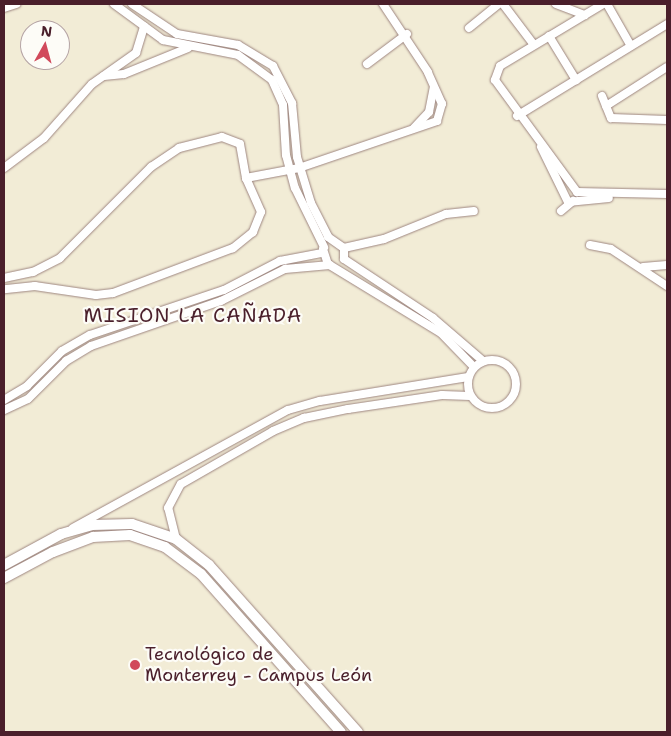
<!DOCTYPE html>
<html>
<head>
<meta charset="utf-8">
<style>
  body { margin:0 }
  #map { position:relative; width:671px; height:736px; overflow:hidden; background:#f2ecd6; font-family:"Shantell Sans",sans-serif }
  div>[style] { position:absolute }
  .roads { filter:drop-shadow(0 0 1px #9e8680) drop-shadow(0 0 1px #9e8680) }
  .street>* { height:8px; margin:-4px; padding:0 4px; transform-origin:4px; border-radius:4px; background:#fff }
  .street>.ring { margin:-4px; padding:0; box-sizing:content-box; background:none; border:8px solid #fff; border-radius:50% }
  .secondary>* { height:10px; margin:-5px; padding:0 5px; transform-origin:5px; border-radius:5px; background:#fff }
  .dots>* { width:14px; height:14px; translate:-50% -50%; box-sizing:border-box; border:2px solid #fdfcf7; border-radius:50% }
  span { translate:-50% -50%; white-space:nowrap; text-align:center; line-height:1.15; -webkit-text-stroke:4.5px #fdfcf7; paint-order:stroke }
  .poi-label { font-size:18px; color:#4a1f2b }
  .left { translate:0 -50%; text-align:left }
  .quarter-label { font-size:20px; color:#4a1f2b; letter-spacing:1px }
  .frame { position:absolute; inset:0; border:5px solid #4a1f2b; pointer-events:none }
  .north { position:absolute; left:20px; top:20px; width:50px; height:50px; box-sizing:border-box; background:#fdfcf7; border:1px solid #b5a4a5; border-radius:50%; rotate:7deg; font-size:14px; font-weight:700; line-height:20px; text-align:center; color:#4a1f2b }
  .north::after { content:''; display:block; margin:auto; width:18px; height:22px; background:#d1495b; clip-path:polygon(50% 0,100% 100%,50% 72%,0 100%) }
</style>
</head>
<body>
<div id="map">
  <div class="roads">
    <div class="street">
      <div style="left:114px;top:4px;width:61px;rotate:36.3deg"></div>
      <div style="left:163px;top:40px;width:76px;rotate:11.3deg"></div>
      <div style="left:238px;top:55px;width:42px;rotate:36.3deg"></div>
      <div style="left:272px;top:80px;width:27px;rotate:66deg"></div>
      <div style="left:283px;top:105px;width:50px;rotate:86.6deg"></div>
      <div style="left:286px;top:155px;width:34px;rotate:75deg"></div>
      <div style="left:295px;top:188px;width:66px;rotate:63.8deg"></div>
      <div style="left:132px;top:4px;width:54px;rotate:33.7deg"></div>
      <div style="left:177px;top:34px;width:62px;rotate:10.2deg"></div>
      <div style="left:238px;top:45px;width:41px;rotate:31deg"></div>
      <div style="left:273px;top:66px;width:42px;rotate:62.8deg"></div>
      <div style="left:292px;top:103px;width:54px;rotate:84.7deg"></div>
      <div style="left:297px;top:157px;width:48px;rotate:73.1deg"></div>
      <div style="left:311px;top:203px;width:38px;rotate:63deg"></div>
      <div style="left:328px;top:237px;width:19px;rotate:35deg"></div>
      <div style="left:344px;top:248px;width:11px;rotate:90deg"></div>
      <div style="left:503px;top:4px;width:51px;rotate:52.9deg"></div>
      <div style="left:556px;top:4px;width:31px;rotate:21deg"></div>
      <div style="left:603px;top:4px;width:120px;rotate:149deg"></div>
      <div style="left:500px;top:66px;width:15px;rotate:110deg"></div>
      <div style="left:495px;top:80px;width:139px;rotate:53.8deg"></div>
      <div style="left:577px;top:192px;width:90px;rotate:1.3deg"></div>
      <div style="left:607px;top:4px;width:48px;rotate:60.3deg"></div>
      <div style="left:4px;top:8px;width:13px;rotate:-18deg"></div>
      <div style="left:469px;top:28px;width:38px;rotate:-39deg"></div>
      <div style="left:549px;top:36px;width:52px;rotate:58.5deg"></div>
      <div style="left:367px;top:64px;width:50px;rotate:-36.9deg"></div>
      <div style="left:104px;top:76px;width:20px;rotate:-6deg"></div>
      <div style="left:124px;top:74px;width:69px;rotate:-22.1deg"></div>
      <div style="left:602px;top:96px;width:24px;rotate:68deg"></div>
      <div style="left:611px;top:118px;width:56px;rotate:2deg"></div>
      <div style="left:606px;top:106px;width:72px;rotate:-32.6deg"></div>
      <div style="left:517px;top:116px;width:176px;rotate:-31.5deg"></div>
      <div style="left:414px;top:128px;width:22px;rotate:-47deg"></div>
      <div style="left:429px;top:112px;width:25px;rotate:-79deg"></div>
      <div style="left:541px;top:147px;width:61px;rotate:63.9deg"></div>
      <div style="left:568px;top:202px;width:41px;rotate:-5.6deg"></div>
      <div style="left:4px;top:168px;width:50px;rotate:-36.9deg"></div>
      <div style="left:44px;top:138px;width:72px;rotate:-48.4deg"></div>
      <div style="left:92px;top:84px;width:54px;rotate:-35.2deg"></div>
      <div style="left:136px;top:53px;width:28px;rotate:-73deg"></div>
      <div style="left:246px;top:178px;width:54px;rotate:-10.7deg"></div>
      <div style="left:299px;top:168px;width:146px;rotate:-18.8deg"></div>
      <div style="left:437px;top:121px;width:18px;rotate:-74deg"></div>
      <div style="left:442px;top:104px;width:35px;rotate:-114deg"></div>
      <div style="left:428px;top:72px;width:82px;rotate:-123.5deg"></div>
      <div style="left:561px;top:211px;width:16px;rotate:-40deg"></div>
      <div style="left:590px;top:245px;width:21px;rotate:11deg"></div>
      <div style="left:611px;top:249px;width:67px;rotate:33.5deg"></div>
      <div style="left:344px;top:248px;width:41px;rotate:-12.7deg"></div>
      <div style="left:384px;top:239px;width:67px;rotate:-22deg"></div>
      <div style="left:446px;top:214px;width:28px;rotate:-6deg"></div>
      <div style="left:323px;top:249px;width:16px;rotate:72deg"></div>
      <div style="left:328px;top:264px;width:132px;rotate:31.4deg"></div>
      <div style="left:441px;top:333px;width:47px;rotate:45.9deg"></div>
      <div style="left:344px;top:259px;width:107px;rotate:33.5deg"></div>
      <div style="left:433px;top:318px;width:66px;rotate:40.7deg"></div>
      <div style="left:643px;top:267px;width:24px;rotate:-5deg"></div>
      <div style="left:4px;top:278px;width:30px;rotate:-12deg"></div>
      <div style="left:33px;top:272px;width:30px;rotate:-27deg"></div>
      <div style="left:60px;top:258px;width:129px;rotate:-45deg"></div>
      <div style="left:151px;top:167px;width:34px;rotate:-34deg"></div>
      <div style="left:179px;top:148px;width:44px;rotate:-14.3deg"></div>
      <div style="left:222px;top:137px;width:19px;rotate:21deg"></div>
      <div style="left:240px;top:144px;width:35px;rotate:80deg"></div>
      <div style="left:246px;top:178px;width:37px;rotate:66deg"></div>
      <div style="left:261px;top:212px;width:22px;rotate:112deg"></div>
      <div style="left:253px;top:232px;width:26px;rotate:141deg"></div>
      <div style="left:233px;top:248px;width:128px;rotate:159.4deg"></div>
      <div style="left:113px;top:293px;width:17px;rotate:173deg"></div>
      <div style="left:96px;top:295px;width:62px;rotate:-171.6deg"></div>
      <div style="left:35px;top:286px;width:31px;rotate:174deg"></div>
      <div class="ring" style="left:468px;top:360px;width:40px;height:40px"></div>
      <div style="left:4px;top:400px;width:27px;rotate:-31deg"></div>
      <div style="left:27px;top:386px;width:49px;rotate:-45deg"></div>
      <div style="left:62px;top:351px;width:32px;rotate:-30deg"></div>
      <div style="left:90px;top:335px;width:141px;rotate:-18.6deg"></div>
      <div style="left:224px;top:290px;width:63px;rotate:-27.4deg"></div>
      <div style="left:280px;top:261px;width:43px;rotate:-10.8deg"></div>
      <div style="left:4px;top:410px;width:26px;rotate:-25deg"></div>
      <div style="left:28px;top:399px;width:54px;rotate:-45deg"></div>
      <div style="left:66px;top:361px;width:29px;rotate:-31deg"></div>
      <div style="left:91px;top:346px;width:138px;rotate:-19.1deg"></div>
      <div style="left:221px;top:301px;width:72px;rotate:-26.6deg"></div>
      <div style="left:285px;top:269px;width:45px;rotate:-5.1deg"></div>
      <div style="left:73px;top:528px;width:245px;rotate:-28.8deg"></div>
      <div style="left:288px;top:410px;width:33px;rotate:-16deg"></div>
      <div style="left:320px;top:401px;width:150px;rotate:-9.2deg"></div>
      <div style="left:176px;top:539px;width:32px;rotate:-104deg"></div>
      <div style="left:168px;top:508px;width:27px;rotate:-62deg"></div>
      <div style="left:181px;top:484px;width:106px;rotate:-29.9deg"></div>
      <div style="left:273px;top:431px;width:34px;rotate:-23deg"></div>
      <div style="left:304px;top:418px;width:45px;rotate:-11.6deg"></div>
      <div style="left:348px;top:409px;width:95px;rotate:-8.5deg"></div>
      <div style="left:442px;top:395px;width:28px;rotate:2deg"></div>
    </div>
    <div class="secondary">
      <div style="left:4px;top:565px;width:65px;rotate:-28.5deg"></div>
      <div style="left:61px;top:534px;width:32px;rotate:-16deg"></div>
      <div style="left:92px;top:525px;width:40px;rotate:-1.4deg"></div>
      <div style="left:132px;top:524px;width:46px;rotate:18.8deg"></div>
      <div style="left:176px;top:539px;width:42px;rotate:38.2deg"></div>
      <div style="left:209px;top:565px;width:224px;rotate:48.3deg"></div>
      <div style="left:4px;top:578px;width:55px;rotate:-28deg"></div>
      <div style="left:53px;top:552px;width:43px;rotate:-20.6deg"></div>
      <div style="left:93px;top:537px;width:37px;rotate:-3deg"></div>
      <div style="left:130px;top:535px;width:37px;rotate:19deg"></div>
      <div style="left:165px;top:547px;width:45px;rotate:36.9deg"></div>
      <div style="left:201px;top:574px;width:211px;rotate:48.5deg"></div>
    </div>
  </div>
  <div class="dots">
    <div style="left:135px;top:665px;background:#d1495b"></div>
  </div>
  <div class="poi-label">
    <span class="left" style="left:145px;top:665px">Tecnológico de<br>Monterrey - Campus León</span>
  </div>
  <div class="quarter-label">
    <span style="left:193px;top:315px">MISION LA CAÑADA</span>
  </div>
  <div class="frame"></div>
  <div class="north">N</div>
</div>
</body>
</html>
